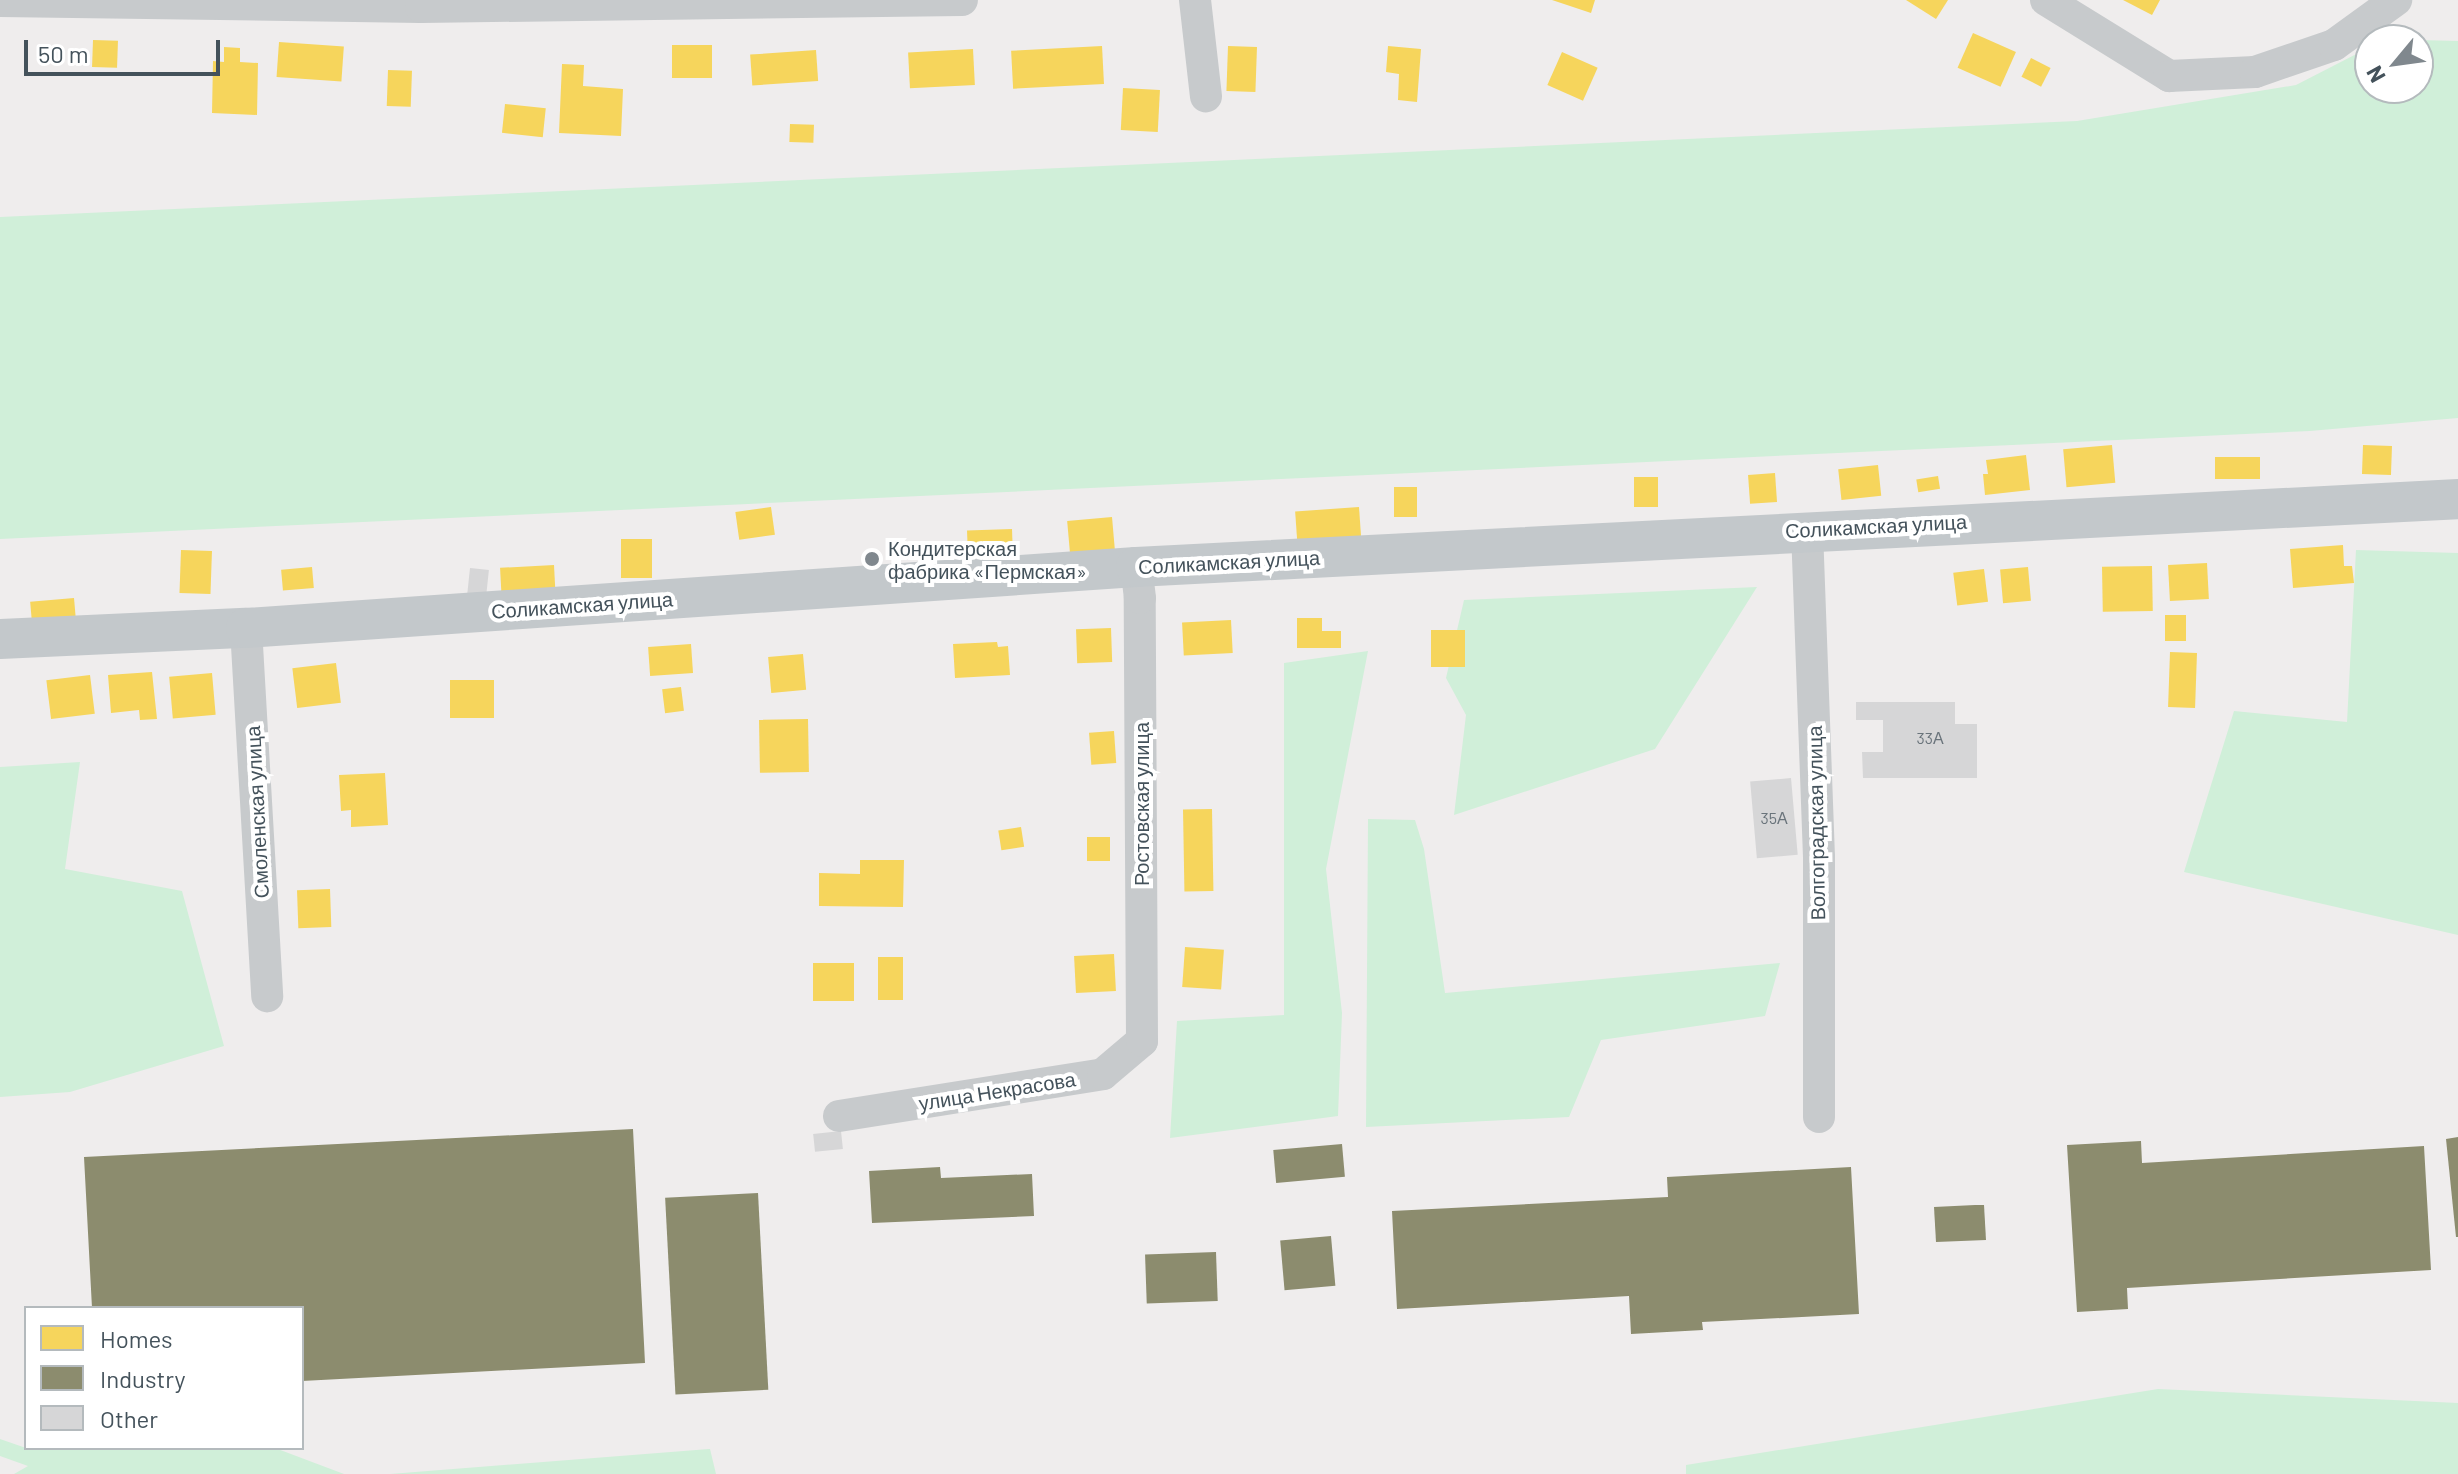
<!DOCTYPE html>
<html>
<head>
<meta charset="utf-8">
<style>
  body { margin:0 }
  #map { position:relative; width:2458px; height:1474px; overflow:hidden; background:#efeded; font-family:Barlow,sans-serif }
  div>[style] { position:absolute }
  .green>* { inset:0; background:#d0efd9 }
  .homes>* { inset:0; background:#f6d55c; transform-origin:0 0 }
  .industry>* { inset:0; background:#8c8c6e; transform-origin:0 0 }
  .building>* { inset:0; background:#d6d6d7; transform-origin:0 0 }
  .minor>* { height:32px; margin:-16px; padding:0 16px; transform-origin:16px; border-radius:16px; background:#c7cacc }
  .major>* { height:40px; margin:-20px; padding:0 20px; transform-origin:20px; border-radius:20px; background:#c3c8cb }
  .dots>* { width:22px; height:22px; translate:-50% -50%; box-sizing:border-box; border:4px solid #fff; border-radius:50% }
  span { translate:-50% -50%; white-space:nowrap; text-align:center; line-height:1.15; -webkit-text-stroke:8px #fff; paint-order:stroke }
  .number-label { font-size:16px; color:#6a747b }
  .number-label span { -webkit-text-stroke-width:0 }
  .street-label { font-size:20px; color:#44525b }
  .poi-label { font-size:20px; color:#44525b }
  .left { translate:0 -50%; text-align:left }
  .legend { position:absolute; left:24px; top:1306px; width:280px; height:144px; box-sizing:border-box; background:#fff; border:2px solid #b4babd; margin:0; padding:10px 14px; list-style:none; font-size:24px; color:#44525b }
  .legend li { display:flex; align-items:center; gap:16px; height:40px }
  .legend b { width:40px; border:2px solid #b4babd }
  .north { position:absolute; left:2354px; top:24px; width:80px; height:80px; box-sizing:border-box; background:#fff; border:2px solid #b4babd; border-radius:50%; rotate:241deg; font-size:22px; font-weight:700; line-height:32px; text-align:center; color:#44525b }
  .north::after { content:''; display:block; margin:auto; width:28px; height:36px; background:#80888e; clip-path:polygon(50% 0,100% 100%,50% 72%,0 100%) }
  .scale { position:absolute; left:24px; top:40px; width:196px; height:36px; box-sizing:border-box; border:4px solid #44525b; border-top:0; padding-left:10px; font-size:24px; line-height:28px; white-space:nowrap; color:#44525b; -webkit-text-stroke:6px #fff; paint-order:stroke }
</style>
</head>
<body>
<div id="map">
  <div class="green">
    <div style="clip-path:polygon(2418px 40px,2458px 41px,2458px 418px,2310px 431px,0 539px,0 217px,2077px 121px,2296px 85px,2370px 47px,2370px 88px,2418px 88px)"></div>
    <div style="clip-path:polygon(2356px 550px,2458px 553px,2458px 935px,2184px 872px,2234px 711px,2347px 722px)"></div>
    <div style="clip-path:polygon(1757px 587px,1655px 749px,1454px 815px,1466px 715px,1446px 678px,1464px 600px)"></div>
    <div style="clip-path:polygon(1368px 651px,1326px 869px,1342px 1013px,1338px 1116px,1170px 1138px,1177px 1021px,1284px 1015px,1284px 663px)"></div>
    <div style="clip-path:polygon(80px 762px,65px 869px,182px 891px,224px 1046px,70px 1092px,0 1097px,0 767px)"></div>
    <div style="clip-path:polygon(1368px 819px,1415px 820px,1424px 849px,1445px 993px,1780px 963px,1765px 1016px,1601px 1040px,1569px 1117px,1366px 1127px)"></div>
    <div style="clip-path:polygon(2158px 1389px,2458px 1403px,2458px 1474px,1686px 1474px,1686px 1465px)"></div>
    <div style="clip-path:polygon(0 1439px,26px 1448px,275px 1448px,344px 1474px,14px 1474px,28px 1466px,0 1456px)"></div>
    <div style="clip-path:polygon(710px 1449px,716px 1474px,390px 1474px,709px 1449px)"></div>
  </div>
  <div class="homes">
    <div style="clip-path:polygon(1552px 0,1595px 0,1591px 13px)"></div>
    <div style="clip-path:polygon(1906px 0,1948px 0,1936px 19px)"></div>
    <div style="clip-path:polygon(2123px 0,2160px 0,2152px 15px)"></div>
    <div style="left:1973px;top:33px;width:47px;height:38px;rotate:24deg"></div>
    <div style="left:93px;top:40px;width:25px;height:27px;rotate:2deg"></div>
    <div style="left:279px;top:42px;width:65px;height:35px;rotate:4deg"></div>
    <div style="left:712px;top:45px;width:33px;height:40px;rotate:90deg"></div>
    <div style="left:1102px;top:46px;width:38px;height:91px;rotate:87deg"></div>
    <div style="left:1228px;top:46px;width:29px;height:45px;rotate:2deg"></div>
    <div style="clip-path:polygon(1388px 46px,1421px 49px,1417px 102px,1398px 100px,1399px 74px,1386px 72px)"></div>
    <div style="clip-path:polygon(224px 47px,240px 48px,240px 62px,258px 63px,257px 115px,212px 113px,213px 61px,224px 62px)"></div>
    <div style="left:973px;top:49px;width:36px;height:65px;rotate:87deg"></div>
    <div style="left:816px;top:50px;width:31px;height:66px;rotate:86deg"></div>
    <div style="left:1562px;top:52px;width:39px;height:36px;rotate:24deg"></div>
    <div style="left:2031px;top:58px;width:22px;height:21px;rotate:27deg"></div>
    <div style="clip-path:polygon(562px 64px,584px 65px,583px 86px,623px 89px,621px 136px,559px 133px)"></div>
    <div style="left:388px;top:70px;width:24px;height:36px;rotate:2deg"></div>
    <div style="left:1123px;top:88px;width:37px;height:42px;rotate:3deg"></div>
    <div style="left:505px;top:104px;width:41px;height:29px;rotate:6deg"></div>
    <div style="left:790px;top:124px;width:24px;height:18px;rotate:2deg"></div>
    <div style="left:2112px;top:445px;width:38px;height:49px;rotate:85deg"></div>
    <div style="left:2363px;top:445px;width:29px;height:29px;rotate:2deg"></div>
    <div style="clip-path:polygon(2026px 455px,2030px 490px,1985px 495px,1983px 474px,1988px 474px,1986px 460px)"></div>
    <div style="left:2260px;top:457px;width:22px;height:45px;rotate:90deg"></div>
    <div style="left:1878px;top:465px;width:31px;height:40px;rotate:84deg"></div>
    <div style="left:1775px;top:473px;width:29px;height:27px;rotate:86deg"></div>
    <div style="left:1938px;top:476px;width:13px;height:22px;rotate:81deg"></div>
    <div style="left:1634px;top:477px;width:24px;height:30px"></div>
    <div style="left:1394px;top:487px;width:23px;height:30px"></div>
    <div style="left:771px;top:507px;width:28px;height:36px;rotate:82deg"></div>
    <div style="left:1359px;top:507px;width:29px;height:64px;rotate:86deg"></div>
    <div style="left:1112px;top:517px;width:32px;height:45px;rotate:85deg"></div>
    <div style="left:1012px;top:529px;width:31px;height:45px;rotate:88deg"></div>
    <div style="left:621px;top:539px;width:31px;height:39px"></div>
    <div style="clip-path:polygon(2343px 545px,2344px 566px,2352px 566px,2354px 583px,2293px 588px,2290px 549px)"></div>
    <div style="left:181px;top:550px;width:31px;height:43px;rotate:2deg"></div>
    <div style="left:2207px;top:563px;width:36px;height:39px;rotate:87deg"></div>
    <div style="left:554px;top:565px;width:33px;height:54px;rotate:87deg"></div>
    <div style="left:2152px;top:566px;width:45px;height:50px;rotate:89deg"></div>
    <div style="left:312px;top:567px;width:21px;height:31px;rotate:85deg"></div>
    <div style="left:2028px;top:567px;width:34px;height:28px;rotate:85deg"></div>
    <div style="left:1984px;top:569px;width:33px;height:31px;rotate:83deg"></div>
    <div style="left:74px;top:598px;width:23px;height:44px;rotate:85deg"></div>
    <div style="left:2165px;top:615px;width:21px;height:26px"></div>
    <div style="clip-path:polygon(1297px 618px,1322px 618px,1322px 631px,1341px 631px,1341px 648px,1297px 648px)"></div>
    <div style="left:1231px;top:620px;width:33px;height:49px;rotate:87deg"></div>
    <div style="left:1111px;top:628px;width:34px;height:35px;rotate:88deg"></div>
    <div style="left:1431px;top:630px;width:34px;height:37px"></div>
    <div style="clip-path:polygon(997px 642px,998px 647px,1008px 646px,1010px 675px,955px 678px,953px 644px)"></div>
    <div style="left:691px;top:644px;width:29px;height:43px;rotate:86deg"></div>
    <div style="left:2170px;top:652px;width:27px;height:55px;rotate:2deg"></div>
    <div style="left:803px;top:654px;width:36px;height:35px;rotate:85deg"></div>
    <div style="left:336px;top:663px;width:40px;height:44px;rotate:83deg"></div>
    <div style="clip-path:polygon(152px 672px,157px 719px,140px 720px,139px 710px,111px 713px,108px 675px)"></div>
    <div style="left:212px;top:673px;width:42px;height:43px;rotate:85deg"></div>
    <div style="left:90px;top:675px;width:39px;height:44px;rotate:83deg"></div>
    <div style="left:450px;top:680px;width:44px;height:38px"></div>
    <div style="left:681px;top:687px;width:24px;height:19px;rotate:83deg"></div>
    <div style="left:808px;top:719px;width:53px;height:49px;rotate:89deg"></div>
    <div style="left:1114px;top:731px;width:32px;height:25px;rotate:86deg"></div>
    <div style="clip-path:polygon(385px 773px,388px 825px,351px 827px,351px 810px,341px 811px,339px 775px)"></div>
    <div style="left:1212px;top:809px;width:82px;height:29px;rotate:89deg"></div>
    <div style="left:1021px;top:827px;width:20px;height:23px;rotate:81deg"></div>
    <div style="left:1087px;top:837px;width:23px;height:24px"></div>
    <div style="clip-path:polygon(860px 860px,904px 860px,903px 907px,819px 906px,819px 873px,860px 874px)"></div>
    <div style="left:330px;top:889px;width:38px;height:33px;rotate:88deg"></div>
    <div style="left:1185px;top:947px;width:39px;height:40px;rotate:4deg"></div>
    <div style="left:1114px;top:954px;width:37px;height:40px;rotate:87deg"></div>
    <div style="left:878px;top:957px;width:25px;height:43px"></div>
    <div style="left:813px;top:963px;width:41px;height:38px"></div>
  </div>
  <div class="industry">
    <div style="clip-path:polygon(633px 1129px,645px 1363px,302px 1381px,302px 1308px,92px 1308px,84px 1157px)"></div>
    <div style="clip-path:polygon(2458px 1137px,2458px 1237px,2456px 1237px,2446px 1139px)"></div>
    <div style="clip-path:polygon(2141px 1141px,2142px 1163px,2424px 1146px,2431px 1270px,2127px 1288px,2128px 1309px,2077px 1312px,2067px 1145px)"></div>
    <div style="left:1342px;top:1144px;width:33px;height:69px;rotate:85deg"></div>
    <div style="clip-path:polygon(940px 1167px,941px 1178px,1032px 1174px,1034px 1216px,872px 1223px,869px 1171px)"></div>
    <div style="clip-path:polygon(1851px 1167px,1859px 1314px,1702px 1322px,1703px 1330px,1631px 1334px,1629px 1296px,1397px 1309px,1392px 1211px,1668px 1197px,1667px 1177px)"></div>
    <div style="left:758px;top:1193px;width:197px;height:93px;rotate:87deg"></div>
    <div style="clip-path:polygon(1975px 1205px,1984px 1205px,1986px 1240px,1936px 1242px,1934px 1207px)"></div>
    <div style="left:1331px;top:1236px;width:50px;height:51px;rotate:85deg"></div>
    <div style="left:1216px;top:1252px;width:49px;height:71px;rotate:88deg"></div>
  </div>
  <div class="building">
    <div style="left:470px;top:568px;width:19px;height:28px;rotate:6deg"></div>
    <div style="clip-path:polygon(1856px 702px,1955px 702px,1955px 724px,1977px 724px,1977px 778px,1863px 778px,1862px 752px,1883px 752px,1883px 720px,1856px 720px)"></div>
    <div style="left:1791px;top:778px;width:77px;height:41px;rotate:85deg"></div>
    <div style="left:841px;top:1131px;width:18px;height:28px;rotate:84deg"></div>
  </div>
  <div class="minor">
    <div style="left:1195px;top:0;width:97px;rotate:83.5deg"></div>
    <div style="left:2046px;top:0;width:145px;rotate:31.7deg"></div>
    <div style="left:2169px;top:76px;width:86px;rotate:-2.7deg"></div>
    <div style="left:2255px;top:72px;width:83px;rotate:-18.9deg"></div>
    <div style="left:2334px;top:45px;width:77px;rotate:-36deg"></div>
    <div style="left:0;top:1px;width:421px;rotate:0.8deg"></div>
    <div style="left:421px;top:7px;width:541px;rotate:-0.74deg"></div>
    <div style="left:1807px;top:530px;width:328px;rotate:87.9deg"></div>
    <div style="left:1819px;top:858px;width:259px;rotate:90deg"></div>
    <div style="left:246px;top:628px;width:369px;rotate:86.7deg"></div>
    <div style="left:839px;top:1116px;width:267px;rotate:-9deg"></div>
    <div style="left:1103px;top:1074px;width:51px;rotate:-40.2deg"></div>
    <div style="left:1142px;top:1041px;width:443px;rotate:-90.3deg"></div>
    <div style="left:1140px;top:598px;width:31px;rotate:-97deg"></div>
  </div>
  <div class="major">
    <div style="left:0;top:639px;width:246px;rotate:-2.6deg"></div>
    <div style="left:246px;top:628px;width:892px;rotate:-3.92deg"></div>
    <div style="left:1136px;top:567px;width:1324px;rotate:-2.94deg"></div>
  </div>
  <div class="dots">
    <div style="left:872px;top:559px;background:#80888e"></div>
  </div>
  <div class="number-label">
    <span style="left:1930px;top:738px">33А</span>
    <span style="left:1774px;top:818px">35А</span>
  </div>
  <div class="street-label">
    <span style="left:1876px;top:526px;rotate:-3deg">Соликамская улица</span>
    <span style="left:1229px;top:562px;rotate:-3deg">Соликамская улица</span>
    <span style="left:582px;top:605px;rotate:-4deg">Соликамская улица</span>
    <span style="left:1141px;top:804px;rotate:-90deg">Ростовская улица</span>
    <span style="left:257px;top:812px;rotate:-93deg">Смоленская улица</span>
    <span style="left:1816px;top:823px;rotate:-91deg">Волгоградская улица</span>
    <span style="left:997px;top:1091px;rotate:-9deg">улица Некрасова</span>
  </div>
  <div class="poi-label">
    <span class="left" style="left:888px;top:560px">Кондитерская<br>фабрика «Пермская»</span>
  </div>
  <ul class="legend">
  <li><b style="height:22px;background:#f6d55c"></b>Homes</li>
  <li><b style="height:22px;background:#8c8c6e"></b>Industry</li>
  <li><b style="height:22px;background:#d6d6d7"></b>Other</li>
  </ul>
  <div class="north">N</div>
  <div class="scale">50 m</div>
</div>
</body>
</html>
